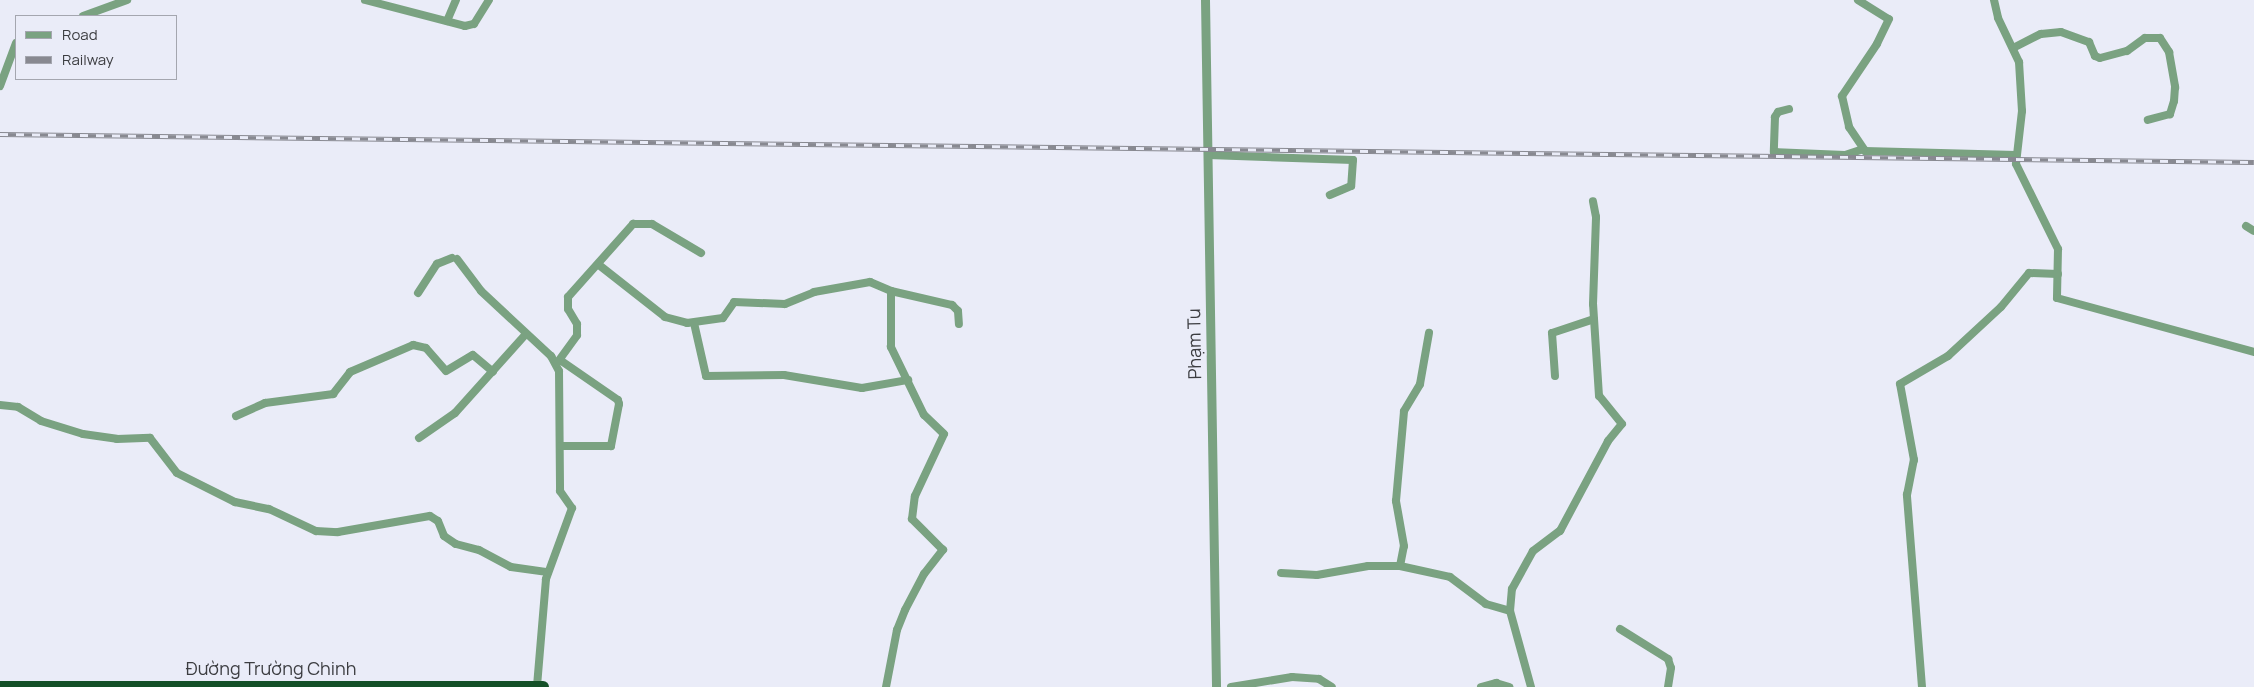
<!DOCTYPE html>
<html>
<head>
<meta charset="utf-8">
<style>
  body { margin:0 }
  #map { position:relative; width:2254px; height:687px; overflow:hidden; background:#eaecf8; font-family:Manrope,sans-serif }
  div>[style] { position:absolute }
  .minor>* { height:8px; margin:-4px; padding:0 4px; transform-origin:4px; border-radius:4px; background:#7aa281 }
  .tertiary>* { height:9px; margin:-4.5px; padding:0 4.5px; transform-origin:4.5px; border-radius:4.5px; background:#7aa281 }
  .trunk>* { height:12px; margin:-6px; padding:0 6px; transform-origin:6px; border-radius:6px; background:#145028 }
  .rail>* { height:4.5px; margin-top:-2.25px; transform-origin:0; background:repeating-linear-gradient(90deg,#eaecf8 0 8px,#888991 0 16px); box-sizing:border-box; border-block:1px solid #888991 }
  span { translate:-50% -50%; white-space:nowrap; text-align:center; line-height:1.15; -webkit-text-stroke:4px #eaecf8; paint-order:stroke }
  .street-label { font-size:18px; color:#3c3d41 }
  .legend { position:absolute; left:15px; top:15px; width:162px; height:65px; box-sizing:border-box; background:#eaecf8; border:1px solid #a4a6af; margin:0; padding:6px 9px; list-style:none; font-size:15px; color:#3c3d41 }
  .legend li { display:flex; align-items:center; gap:10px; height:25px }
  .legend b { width:25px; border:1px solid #a4a6af }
</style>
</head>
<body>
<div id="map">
  <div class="minor">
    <div style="left:365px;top:0;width:103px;rotate:14.6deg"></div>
    <div style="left:465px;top:26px;width:9px;rotate:-13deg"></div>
    <div style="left:474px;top:24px;width:28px;rotate:-58deg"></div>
    <div style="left:1858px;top:0;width:36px;rotate:32deg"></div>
    <div style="left:1889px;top:19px;width:28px;rotate:116deg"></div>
    <div style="left:1877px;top:44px;width:63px;rotate:123.9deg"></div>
    <div style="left:1842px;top:96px;width:32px;rotate:77deg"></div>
    <div style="left:1849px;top:127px;width:29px;rotate:56deg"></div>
    <div style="left:1865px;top:151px;width:151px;rotate:1.5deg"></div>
    <div style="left:1994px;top:0;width:18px;rotate:77deg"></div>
    <div style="left:1998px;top:18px;width:49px;rotate:64.5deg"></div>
    <div style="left:2019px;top:62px;width:49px;rotate:86.5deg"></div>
    <div style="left:2022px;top:111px;width:53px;rotate:96.5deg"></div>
    <div style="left:2016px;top:164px;width:95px;rotate:63.7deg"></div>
    <div style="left:2058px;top:249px;width:49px;rotate:91.2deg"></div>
    <div style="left:2057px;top:298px;width:204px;rotate:15.3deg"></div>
    <div style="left:83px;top:16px;width:47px;rotate:-20deg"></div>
    <div style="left:447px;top:21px;width:23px;rotate:-67deg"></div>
    <div style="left:2015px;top:47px;width:29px;rotate:-27deg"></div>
    <div style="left:2041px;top:34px;width:20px;rotate:-6deg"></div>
    <div style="left:2061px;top:32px;width:30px;rotate:20deg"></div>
    <div style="left:2089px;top:42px;width:15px;rotate:67deg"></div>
    <div style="left:2095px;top:56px;width:5px;rotate:22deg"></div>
    <div style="left:2100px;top:58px;width:28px;rotate:-15deg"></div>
    <div style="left:2127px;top:51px;width:22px;rotate:-36deg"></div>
    <div style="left:2145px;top:38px;width:15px"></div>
    <div style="left:2160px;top:38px;width:17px;rotate:57deg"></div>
    <div style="left:2169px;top:52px;width:36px;rotate:80deg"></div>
    <div style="left:2175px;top:87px;width:14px;rotate:94deg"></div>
    <div style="left:2174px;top:101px;width:14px;rotate:107deg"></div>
    <div style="left:2170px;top:114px;width:23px;rotate:165deg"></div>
    <div style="left:0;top:86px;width:46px;rotate:-69.6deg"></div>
    <div style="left:1789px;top:109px;width:11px;rotate:165deg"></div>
    <div style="left:1778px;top:112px;width:6px;rotate:121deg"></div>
    <div style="left:1775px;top:117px;width:35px;rotate:92deg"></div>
    <div style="left:1774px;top:152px;width:71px;rotate:2.4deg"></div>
    <div style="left:1845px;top:155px;width:19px;rotate:-18deg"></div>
    <div style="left:1208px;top:155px;width:145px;rotate:2deg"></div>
    <div style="left:1353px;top:160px;width:26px;rotate:94deg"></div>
    <div style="left:1351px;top:186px;width:23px;rotate:157deg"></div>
    <div style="left:2246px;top:226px;width:9px;rotate:32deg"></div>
    <div style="left:457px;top:259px;width:40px;rotate:53deg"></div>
    <div style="left:481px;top:291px;width:96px;rotate:42.9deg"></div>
    <div style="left:551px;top:356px;width:17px;rotate:62deg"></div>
    <div style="left:559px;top:371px;width:120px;rotate:89.5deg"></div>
    <div style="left:560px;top:491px;width:21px;rotate:55deg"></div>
    <div style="left:572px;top:508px;width:76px;rotate:110.1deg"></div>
    <div style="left:546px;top:579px;width:108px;rotate:94.8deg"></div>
    <div style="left:599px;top:265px;width:84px;rotate:38.2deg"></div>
    <div style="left:665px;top:317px;width:23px;rotate:15deg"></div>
    <div style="left:687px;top:323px;width:36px;rotate:-8deg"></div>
    <div style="left:723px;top:318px;width:19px;rotate:-55deg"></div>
    <div style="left:734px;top:302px;width:51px;rotate:2.2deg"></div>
    <div style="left:785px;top:304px;width:31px;rotate:-22deg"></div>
    <div style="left:814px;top:292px;width:57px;rotate:-10.1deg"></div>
    <div style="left:870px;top:282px;width:23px;rotate:23deg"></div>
    <div style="left:891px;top:291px;width:63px;rotate:12.9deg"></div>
    <div style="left:952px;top:305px;width:8px;rotate:45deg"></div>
    <div style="left:958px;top:311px;width:13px;rotate:86deg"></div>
    <div style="left:418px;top:293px;width:35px;rotate:-57deg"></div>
    <div style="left:437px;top:264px;width:16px;rotate:-22deg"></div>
    <div style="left:694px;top:323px;width:54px;rotate:77.2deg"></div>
    <div style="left:706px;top:376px;width:78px;rotate:-0.7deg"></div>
    <div style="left:784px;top:375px;width:79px;rotate:9.5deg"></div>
    <div style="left:862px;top:388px;width:47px;rotate:-9.9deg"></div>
    <div style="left:560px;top:360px;width:70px;rotate:34.6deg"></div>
    <div style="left:618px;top:400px;width:4px;rotate:76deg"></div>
    <div style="left:619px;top:404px;width:43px;rotate:100.8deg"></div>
    <div style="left:611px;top:446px;width:50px;rotate:180deg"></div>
    <div style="left:557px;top:363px;width:34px;rotate:-54deg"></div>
    <div style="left:577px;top:335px;width:11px;rotate:-90deg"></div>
    <div style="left:577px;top:324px;width:17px;rotate:-121deg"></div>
    <div style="left:568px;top:309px;width:12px;rotate:-90deg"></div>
    <div style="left:568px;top:297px;width:98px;rotate:-48.3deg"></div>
    <div style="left:633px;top:224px;width:19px"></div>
    <div style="left:652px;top:224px;width:57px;rotate:30.6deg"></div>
    <div style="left:1555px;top:376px;width:43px;rotate:-94deg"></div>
    <div style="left:1552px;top:333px;width:44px;rotate:-18.4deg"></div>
    <div style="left:0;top:405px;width:18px;rotate:6deg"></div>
    <div style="left:18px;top:407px;width:27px;rotate:31deg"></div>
    <div style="left:41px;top:421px;width:44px;rotate:17.2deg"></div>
    <div style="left:83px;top:434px;width:34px;rotate:8deg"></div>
    <div style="left:117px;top:439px;width:33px;rotate:-2deg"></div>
    <div style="left:150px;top:438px;width:44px;rotate:52.4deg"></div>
    <div style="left:177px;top:473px;width:65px;rotate:26.6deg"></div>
    <div style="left:235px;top:502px;width:35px;rotate:12deg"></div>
    <div style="left:269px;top:509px;width:52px;rotate:25.1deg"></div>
    <div style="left:316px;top:531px;width:22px;rotate:3deg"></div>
    <div style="left:338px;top:532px;width:93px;rotate:-9.9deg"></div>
    <div style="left:430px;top:516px;width:9px;rotate:32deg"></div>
    <div style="left:438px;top:521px;width:16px;rotate:68deg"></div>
    <div style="left:444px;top:536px;width:14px;rotate:34deg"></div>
    <div style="left:456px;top:544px;width:24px;rotate:15deg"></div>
    <div style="left:479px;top:550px;width:36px;rotate:28deg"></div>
    <div style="left:511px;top:567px;width:37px;rotate:8deg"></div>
    <div style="left:236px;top:416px;width:32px;rotate:-24deg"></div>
    <div style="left:265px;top:403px;width:69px;rotate:-7.5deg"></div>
    <div style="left:333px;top:394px;width:28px;rotate:-52deg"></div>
    <div style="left:350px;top:372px;width:69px;rotate:-23.2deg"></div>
    <div style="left:413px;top:345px;width:13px;rotate:13deg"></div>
    <div style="left:426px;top:348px;width:30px;rotate:49deg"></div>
    <div style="left:446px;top:371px;width:31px;rotate:-31deg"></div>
    <div style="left:473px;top:355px;width:26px;rotate:40deg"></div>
    <div style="left:419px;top:438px;width:44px;rotate:-34.8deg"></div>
    <div style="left:455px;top:413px;width:106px;rotate:-48.1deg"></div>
    <div style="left:1400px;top:566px;width:20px;rotate:-79deg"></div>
    <div style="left:1404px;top:546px;width:46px;rotate:-100.1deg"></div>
    <div style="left:1396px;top:501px;width:90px;rotate:-84.9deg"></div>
    <div style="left:1404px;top:411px;width:31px;rotate:-59deg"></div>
    <div style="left:1420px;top:384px;width:52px;rotate:-80deg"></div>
    <div style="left:1281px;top:573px;width:36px;rotate:3deg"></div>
    <div style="left:1317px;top:575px;width:52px;rotate:-10deg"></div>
    <div style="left:1368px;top:566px;width:32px"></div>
    <div style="left:1400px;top:566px;width:51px;rotate:12.4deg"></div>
    <div style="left:1450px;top:577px;width:45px;rotate:36.9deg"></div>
    <div style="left:1486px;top:604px;width:25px;rotate:16deg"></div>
    <div style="left:1620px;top:629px;width:57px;rotate:32deg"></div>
    <div style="left:1668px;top:659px;width:9px;rotate:72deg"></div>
    <div style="left:1671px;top:668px;width:19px;rotate:99deg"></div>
    <div style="left:886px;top:687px;width:58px;rotate:-79.1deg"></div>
    <div style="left:897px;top:630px;width:22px;rotate:-68deg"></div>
    <div style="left:905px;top:610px;width:41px;rotate:-62.2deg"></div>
    <div style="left:924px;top:574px;width:31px;rotate:-52deg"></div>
    <div style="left:943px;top:550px;width:44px;rotate:-135deg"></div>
    <div style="left:912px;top:519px;width:23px;rotate:-83deg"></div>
    <div style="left:915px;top:496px;width:68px;rotate:-64.9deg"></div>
    <div style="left:944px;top:434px;width:28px;rotate:-136deg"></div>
    <div style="left:924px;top:415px;width:76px;rotate:-115.9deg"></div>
    <div style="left:891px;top:347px;width:56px;rotate:-90deg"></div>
    <div style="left:1231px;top:687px;width:62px;rotate:-9.3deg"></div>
    <div style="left:1292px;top:677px;width:27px;rotate:4deg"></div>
    <div style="left:1319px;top:679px;width:15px;rotate:32deg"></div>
    <div style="left:1481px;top:687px;width:16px;rotate:-15deg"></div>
    <div style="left:1496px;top:683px;width:14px;rotate:17deg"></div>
    <div style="left:1531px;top:687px;width:79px;rotate:-105.4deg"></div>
    <div style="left:1510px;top:611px;width:22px;rotate:-85deg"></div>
    <div style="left:1512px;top:589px;width:43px;rotate:-61.1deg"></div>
    <div style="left:1533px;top:551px;width:34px;rotate:-37deg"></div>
    <div style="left:1560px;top:531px;width:102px;rotate:-61.9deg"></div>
    <div style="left:1608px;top:441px;width:22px;rotate:-51deg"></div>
    <div style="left:1622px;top:424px;width:36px;rotate:-129deg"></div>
    <div style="left:1599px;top:396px;width:92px;rotate:-93.7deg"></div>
    <div style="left:1593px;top:304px;width:87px;rotate:-88deg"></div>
    <div style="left:1596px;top:217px;width:16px;rotate:-101deg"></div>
    <div style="left:1922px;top:687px;width:193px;rotate:-94.5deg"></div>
    <div style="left:1907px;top:495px;width:36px;rotate:-79deg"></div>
    <div style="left:1914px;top:460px;width:77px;rotate:-100.4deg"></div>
    <div style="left:1900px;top:384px;width:56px;rotate:-30.3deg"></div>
    <div style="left:1948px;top:356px;width:72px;rotate:-42.8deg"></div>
    <div style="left:2001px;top:307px;width:44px;rotate:-50.5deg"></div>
    <div style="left:2029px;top:273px;width:29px;rotate:2deg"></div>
  </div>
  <div class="tertiary">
    <div style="left:1205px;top:0;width:687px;rotate:89.08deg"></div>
  </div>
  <div class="trunk">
    <div style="left:0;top:687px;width:543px"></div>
  </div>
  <div class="rail">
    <div style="left:0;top:134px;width:2254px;rotate:0.71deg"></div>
  </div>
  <div class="street-label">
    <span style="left:1194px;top:344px;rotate:-91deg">Phạm Tu</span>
    <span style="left:271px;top:668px">Đường Trường Chinh</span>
  </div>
  <ul class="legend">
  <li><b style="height:6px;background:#7aa281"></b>Road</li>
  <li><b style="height:6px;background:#888991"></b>Railway</li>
  </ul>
</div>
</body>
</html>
